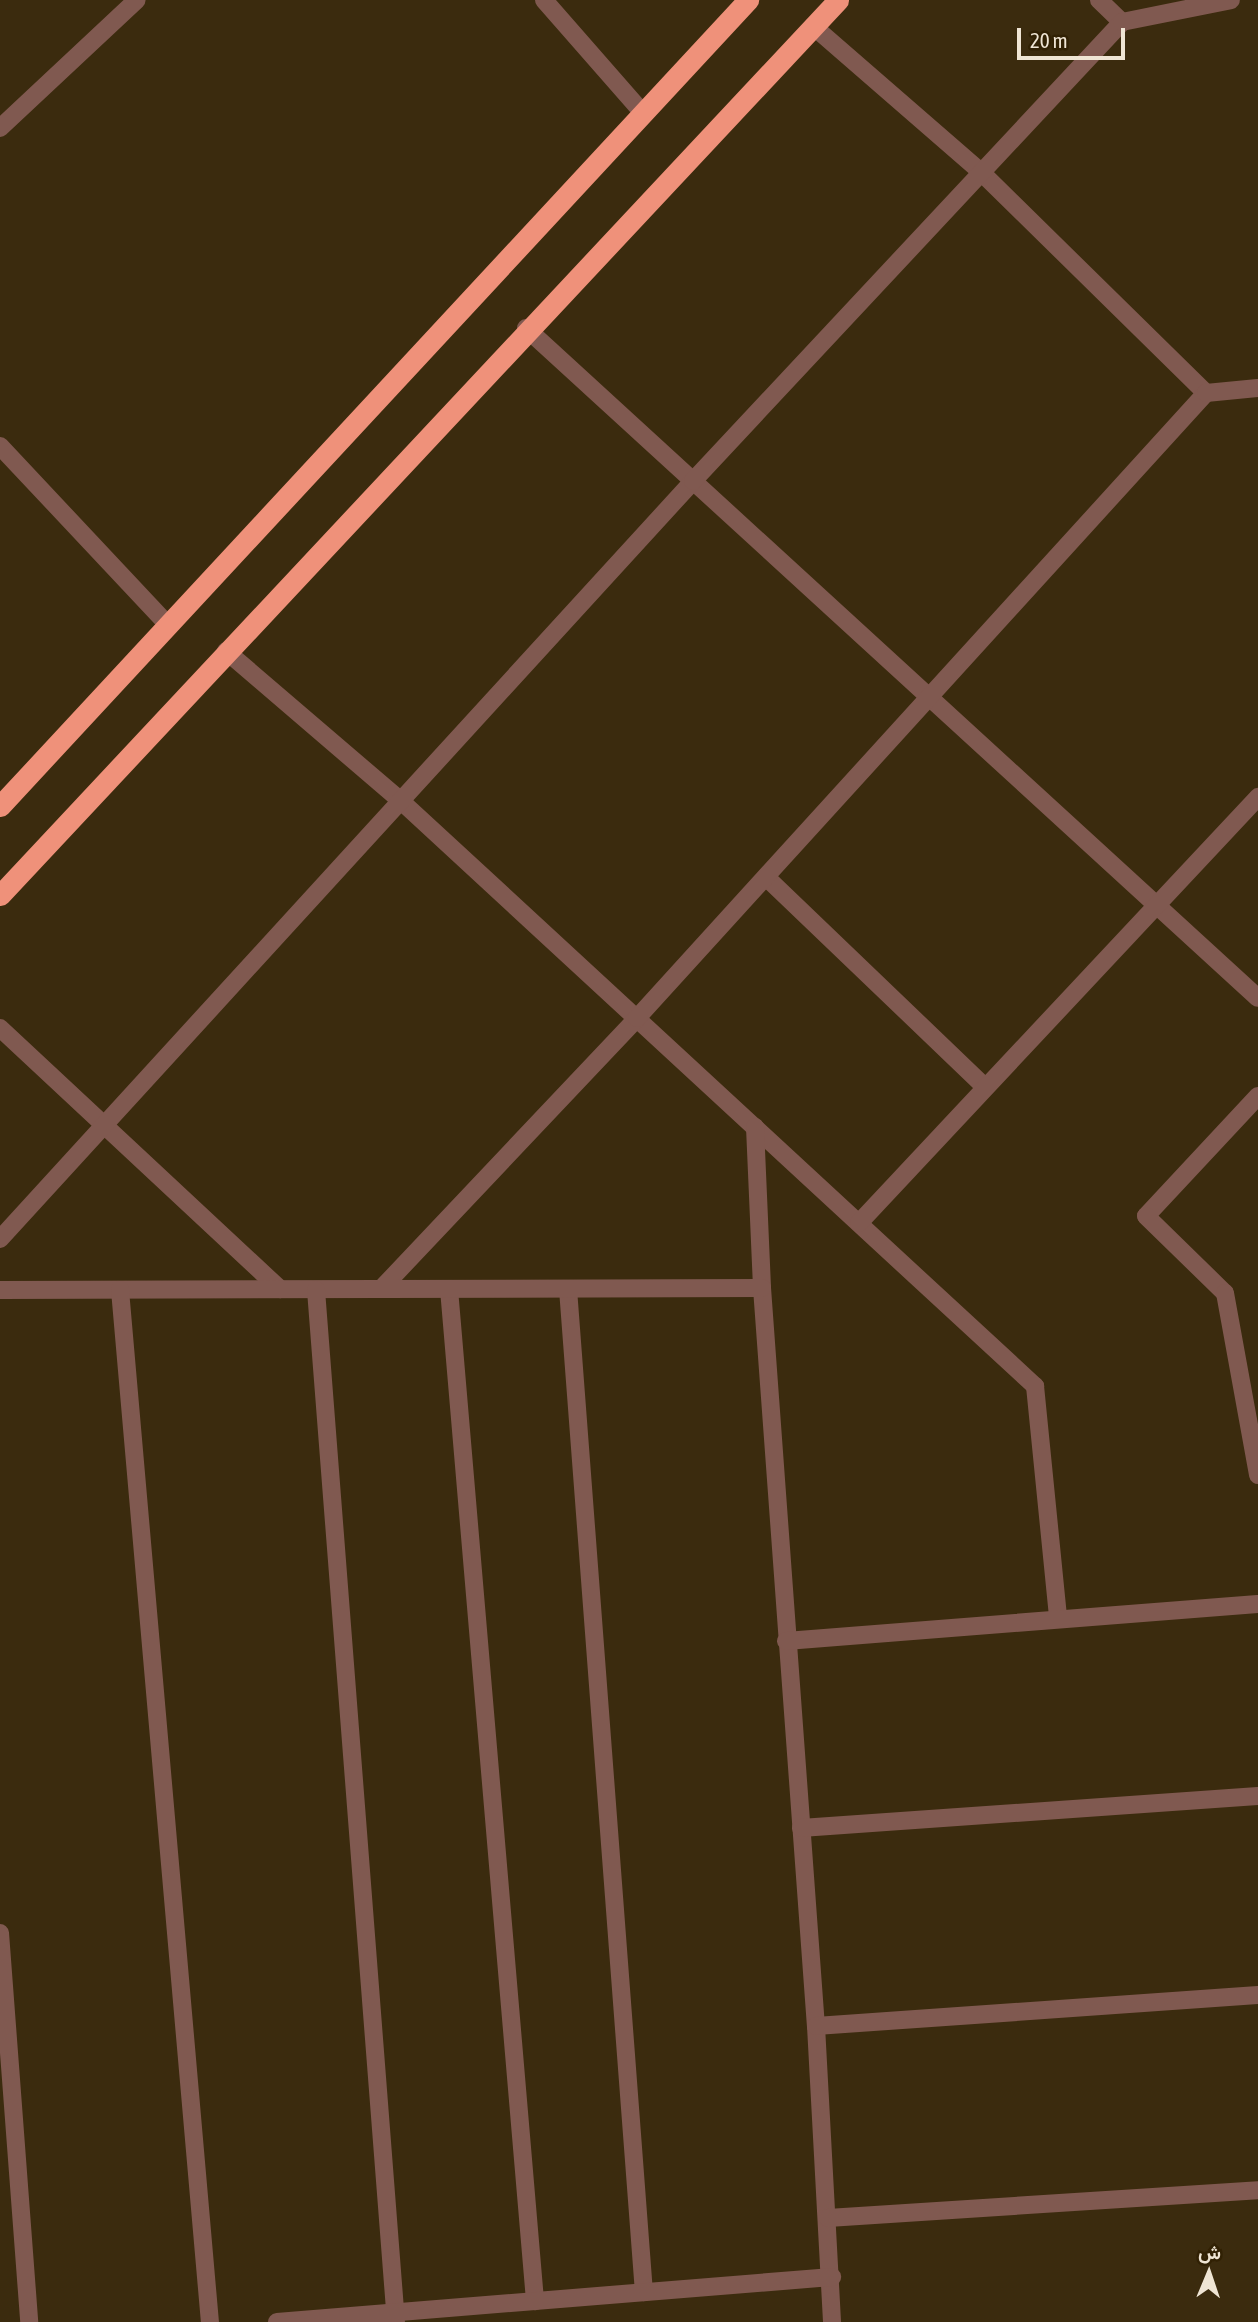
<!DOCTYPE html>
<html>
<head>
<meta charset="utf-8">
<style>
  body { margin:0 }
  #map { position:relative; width:1258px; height:2322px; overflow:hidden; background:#3b2b0e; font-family:"Asap Condensed",Vazirmatn,sans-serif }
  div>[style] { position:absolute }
  .minor>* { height:18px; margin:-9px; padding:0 9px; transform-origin:9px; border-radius:9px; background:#805950 }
  .highway>* { height:21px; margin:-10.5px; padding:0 10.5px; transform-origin:10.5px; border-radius:10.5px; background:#ef917a }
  span { translate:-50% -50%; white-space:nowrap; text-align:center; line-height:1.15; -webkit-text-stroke:7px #312104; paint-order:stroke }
  .north { position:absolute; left:1174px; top:2238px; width:70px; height:70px; -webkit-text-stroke:5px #312104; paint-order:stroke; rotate:2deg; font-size:19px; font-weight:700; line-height:28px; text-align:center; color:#efe5d4 }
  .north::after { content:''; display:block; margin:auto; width:24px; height:32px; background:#efe5d4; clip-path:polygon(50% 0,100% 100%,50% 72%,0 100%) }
  .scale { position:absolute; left:1017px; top:28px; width:108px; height:32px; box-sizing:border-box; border:4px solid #efe5d4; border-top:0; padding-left:9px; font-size:21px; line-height:24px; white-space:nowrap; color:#efe5d4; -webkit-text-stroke:5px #312104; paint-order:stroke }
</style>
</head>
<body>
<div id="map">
  <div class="minor">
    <div style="left:544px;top:0;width:150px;rotate:48.8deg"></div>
    <div style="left:1099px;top:0;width:32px;rotate:44deg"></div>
    <div style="left:813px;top:26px;width:223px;rotate:41deg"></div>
    <div style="left:981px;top:172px;width:315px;rotate:44.5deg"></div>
    <div style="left:0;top:128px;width:187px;rotate:-43.1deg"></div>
    <div style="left:526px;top:328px;width:992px;rotate:42.47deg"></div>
    <div style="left:0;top:446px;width:245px;rotate:46.8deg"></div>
    <div style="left:226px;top:651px;width:230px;rotate:40.6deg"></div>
    <div style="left:401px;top:801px;width:863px;rotate:42.7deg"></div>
    <div style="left:1035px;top:1386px;width:233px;rotate:84.3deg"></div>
    <div style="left:766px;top:877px;width:303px;rotate:43.8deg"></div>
    <div style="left:0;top:1028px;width:383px;rotate:43deg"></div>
    <div style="left:1258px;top:1096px;width:164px;rotate:133deg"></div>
    <div style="left:1146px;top:1216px;width:110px;rotate:44.3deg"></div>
    <div style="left:1225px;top:1293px;width:185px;rotate:79.7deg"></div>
    <div style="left:755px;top:1127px;width:161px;rotate:87.5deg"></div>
    <div style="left:762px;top:1288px;width:740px;rotate:85.82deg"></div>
    <div style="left:816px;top:2026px;width:296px;rotate:86.9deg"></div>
    <div style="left:859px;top:1223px;width:584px;rotate:-46.87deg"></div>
    <div style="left:0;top:1239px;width:1027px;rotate:-47.56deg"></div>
    <div style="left:693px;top:481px;width:628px;rotate:-46.93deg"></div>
    <div style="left:1122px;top:22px;width:111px;rotate:-11.4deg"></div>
    <div style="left:381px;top:1289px;width:373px;rotate:-46.6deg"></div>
    <div style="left:637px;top:1018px;width:845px;rotate:-47.69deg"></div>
    <div style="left:1206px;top:393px;width:52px;rotate:-5.5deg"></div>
    <div style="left:449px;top:1289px;width:1016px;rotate:85.14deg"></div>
    <div style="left:568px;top:1289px;width:1006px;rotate:85.67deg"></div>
    <div style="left:0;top:1290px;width:762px;rotate:-0.15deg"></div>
    <div style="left:120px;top:1290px;width:1036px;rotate:85.02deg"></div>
    <div style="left:316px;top:1290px;width:1035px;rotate:85.57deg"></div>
    <div style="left:786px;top:1641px;width:473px;rotate:-4.5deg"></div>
    <div style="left:801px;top:1828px;width:458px;rotate:-4deg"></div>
    <div style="left:0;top:1933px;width:390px;rotate:85.7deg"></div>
    <div style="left:816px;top:2026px;width:443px;rotate:-4deg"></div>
    <div style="left:828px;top:2218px;width:431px;rotate:-3.7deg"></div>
    <div style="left:277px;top:2322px;width:557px;rotate:-4.64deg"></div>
  </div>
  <div class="highway">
    <div style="left:0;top:806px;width:1100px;rotate:-47.14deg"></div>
    <div style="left:0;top:895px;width:1226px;rotate:-46.88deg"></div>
  </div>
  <div class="north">ش</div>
  <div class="scale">20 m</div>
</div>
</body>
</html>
